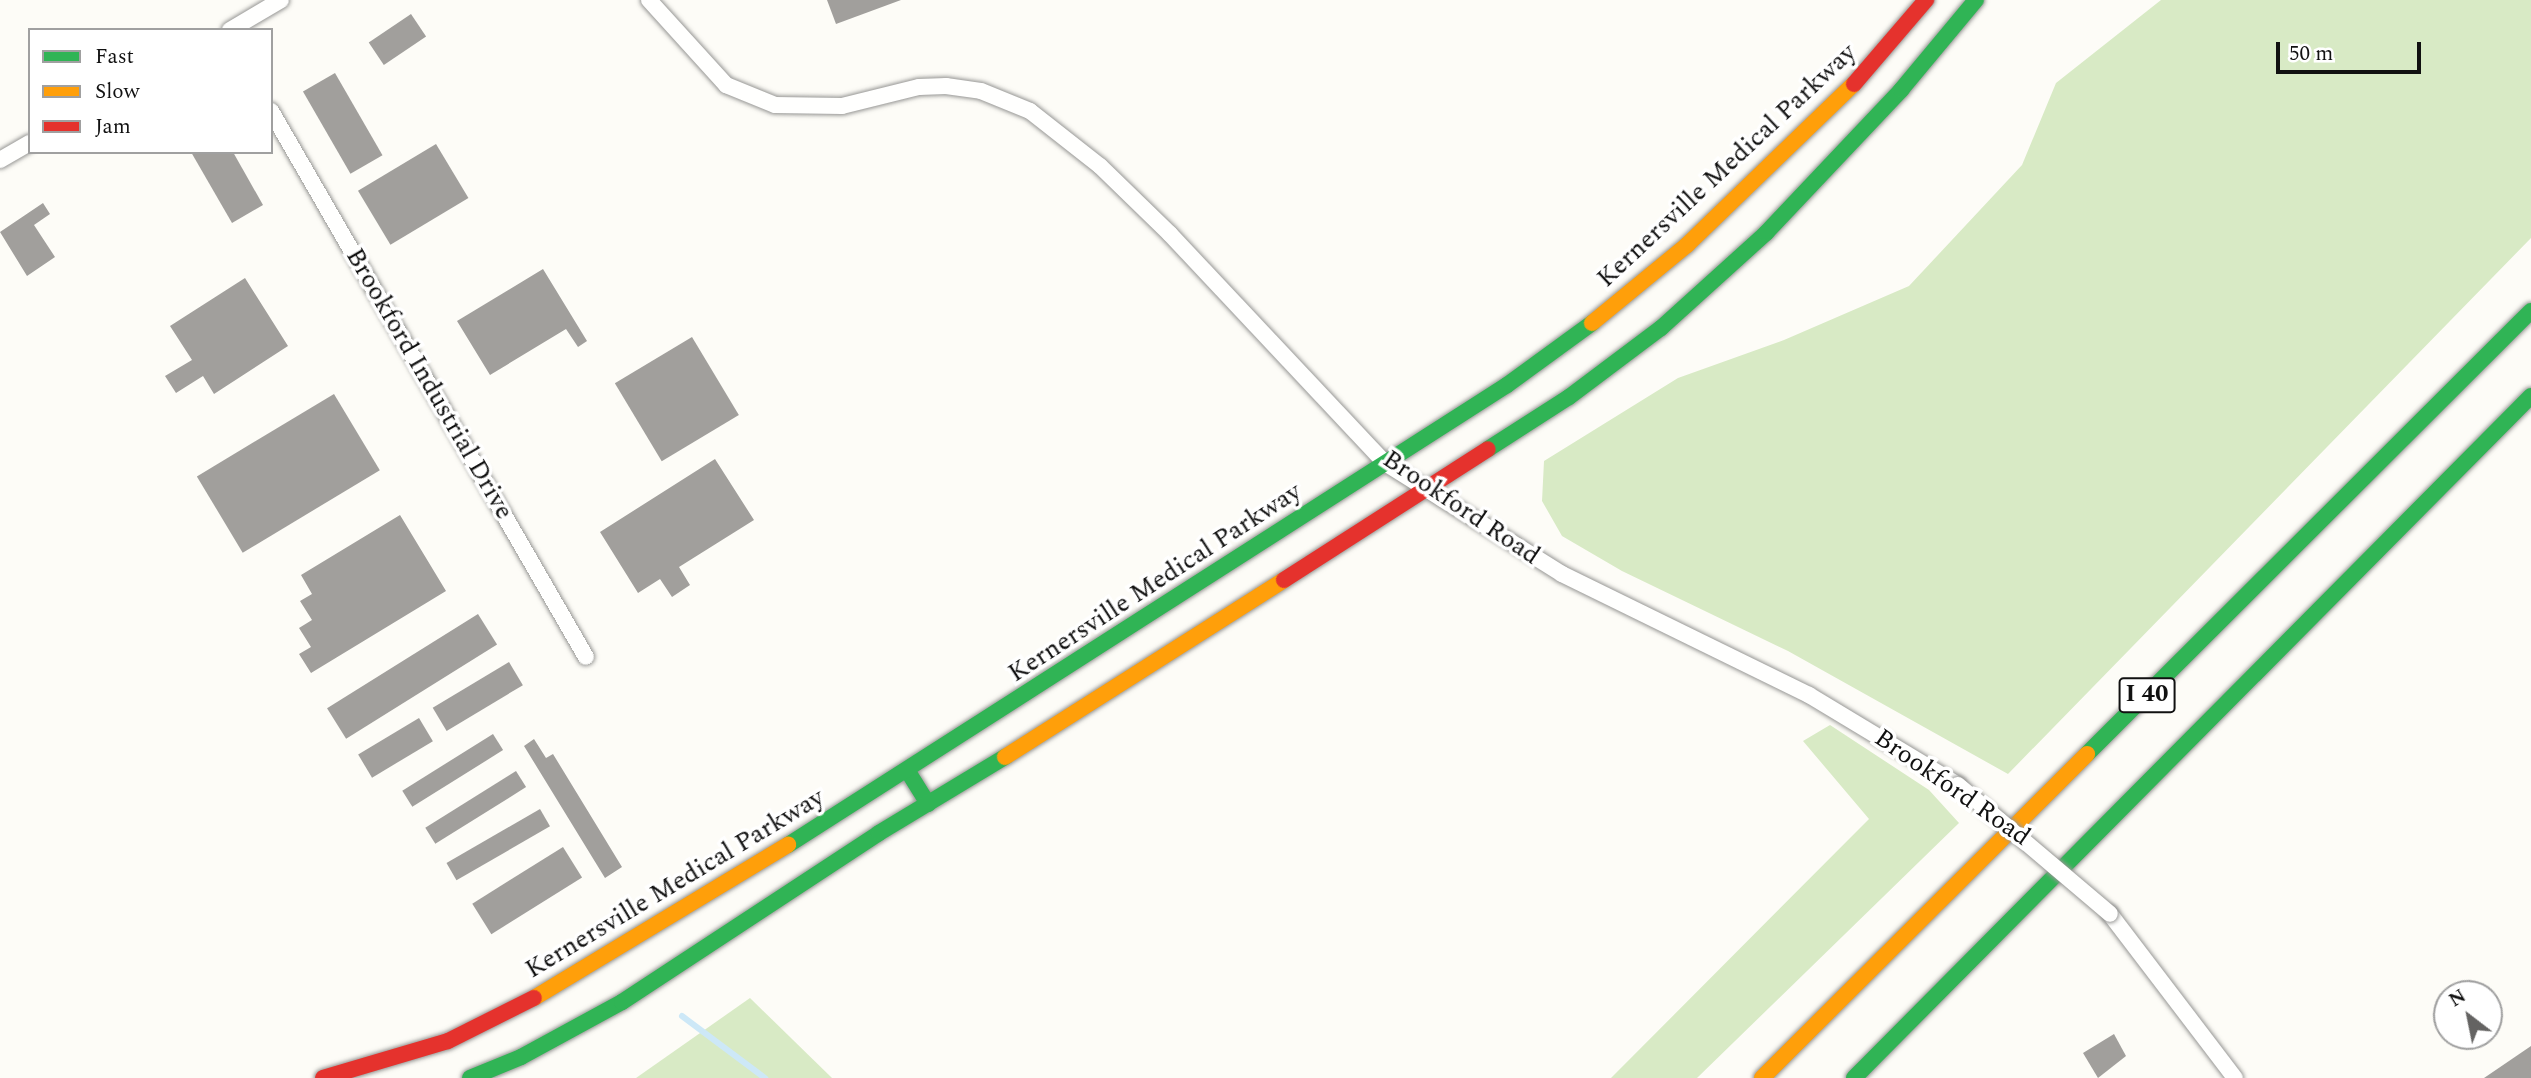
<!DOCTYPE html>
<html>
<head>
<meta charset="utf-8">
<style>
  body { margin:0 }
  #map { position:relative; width:2531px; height:1078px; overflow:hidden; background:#fdfcf7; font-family:Spectral,serif }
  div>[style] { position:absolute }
  .forest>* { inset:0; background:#d8eac5 }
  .stream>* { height:6px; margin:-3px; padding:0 3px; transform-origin:3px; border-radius:3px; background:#cde8f7 }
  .building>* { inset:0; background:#a19f9c; transform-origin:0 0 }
  .roads { filter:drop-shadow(0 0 2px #979795) drop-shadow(0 0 2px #979795) }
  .street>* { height:16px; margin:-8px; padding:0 8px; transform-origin:8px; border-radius:8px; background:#fffffe }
  .fast>* { height:16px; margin:-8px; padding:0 8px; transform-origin:8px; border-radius:8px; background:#30b455 }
  .slow>* { height:16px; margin:-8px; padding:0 8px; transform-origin:8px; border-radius:8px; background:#ff9f0a }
  .jam>* { height:16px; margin:-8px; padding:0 8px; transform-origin:8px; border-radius:8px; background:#e5322d }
  .bridges { filter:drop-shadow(0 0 2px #979795) drop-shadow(0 0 2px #979795) }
  .street-bridge>* { height:16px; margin:-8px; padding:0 8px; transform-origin:8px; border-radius:8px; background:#fffffe }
  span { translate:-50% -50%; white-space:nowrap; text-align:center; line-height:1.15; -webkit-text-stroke:7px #fff; paint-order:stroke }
  .shield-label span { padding:2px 5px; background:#fff; border:2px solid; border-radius:5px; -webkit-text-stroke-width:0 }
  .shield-label { font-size:24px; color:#111; font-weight:700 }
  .street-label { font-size:26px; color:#111 }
  .legend { position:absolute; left:28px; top:28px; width:245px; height:126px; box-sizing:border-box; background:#fff; border:2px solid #a0a0a0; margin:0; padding:9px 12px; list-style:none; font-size:21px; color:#111 }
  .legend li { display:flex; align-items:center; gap:14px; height:35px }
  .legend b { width:35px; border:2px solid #a0a0a0 }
  .north { position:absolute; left:2433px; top:980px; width:70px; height:70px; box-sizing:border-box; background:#fff; border:2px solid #a0a0a0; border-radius:50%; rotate:328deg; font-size:19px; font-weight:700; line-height:28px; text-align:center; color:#111 }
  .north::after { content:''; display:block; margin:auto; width:24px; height:32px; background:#646362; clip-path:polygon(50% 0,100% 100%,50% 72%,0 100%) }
  .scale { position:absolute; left:2276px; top:42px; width:145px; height:32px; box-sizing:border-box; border:4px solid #111; border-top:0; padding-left:9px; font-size:21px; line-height:24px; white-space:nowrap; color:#111; -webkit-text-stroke:5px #fff; paint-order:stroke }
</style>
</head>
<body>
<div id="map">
  <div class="forest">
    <div style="clip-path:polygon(2161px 0,2531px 0,2531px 238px,2008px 774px,1788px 651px,1622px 571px,1562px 536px,1542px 501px,1544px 461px,1678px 378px,1784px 340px,1909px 286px,2022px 165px,2056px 83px)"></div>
    <div style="clip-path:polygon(1830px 725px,1929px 790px,1959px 823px,1697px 1078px,1611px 1078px,1869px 819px,1803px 741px)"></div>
    <div style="clip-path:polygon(750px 998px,832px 1078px,636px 1078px)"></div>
  </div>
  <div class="stream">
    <div style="left:682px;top:1016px;width:104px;rotate:36.8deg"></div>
  </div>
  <div class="building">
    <div style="clip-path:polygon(827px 0,901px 0,836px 24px)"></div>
    <div style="left:411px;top:14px;width:27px;height:51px;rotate:56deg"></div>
    <div style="left:335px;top:73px;width:95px;height:37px;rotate:60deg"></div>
    <div style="left:436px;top:144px;width:63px;height:91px;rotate:59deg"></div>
    <div style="clip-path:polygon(191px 152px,233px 152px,263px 205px,232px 223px)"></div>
    <div style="clip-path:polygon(43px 203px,50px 214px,34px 225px,55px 257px,27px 276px,0 232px)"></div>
    <div style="clip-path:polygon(543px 269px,587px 341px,578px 347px,566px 329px,490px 375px,457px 321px)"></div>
    <div style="clip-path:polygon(245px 278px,288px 346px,214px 394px,203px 376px,176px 393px,165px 376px,192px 360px,170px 326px)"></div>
    <div style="left:692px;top:337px;width:91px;height:90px;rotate:59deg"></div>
    <div style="left:334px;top:394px;width:89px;height:160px;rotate:59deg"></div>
    <div style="clip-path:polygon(715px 459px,754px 520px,679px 567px,690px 585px,672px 597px,660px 579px,638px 593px,600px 532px)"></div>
    <div style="clip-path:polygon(400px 515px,446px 591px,311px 673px,299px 654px,311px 647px,299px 628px,312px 620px,300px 601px,312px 594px,301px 575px)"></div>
    <div style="left:478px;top:614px;width:36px;height:178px;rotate:58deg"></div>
    <div style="left:509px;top:662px;width:27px;height:89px;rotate:59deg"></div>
    <div style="left:419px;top:718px;width:27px;height:71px;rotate:59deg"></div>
    <div style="left:493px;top:734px;width:19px;height:107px;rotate:58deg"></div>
    <div style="clip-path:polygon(534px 739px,546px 758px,553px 754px,622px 867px,605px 878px,524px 746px)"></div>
    <div style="left:516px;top:771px;width:19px;height:107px;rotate:58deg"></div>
    <div style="left:540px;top:809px;width:20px;height:108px;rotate:60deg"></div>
    <div style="left:563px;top:847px;width:36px;height:107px;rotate:58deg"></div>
    <div style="clip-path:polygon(2114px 1034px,2126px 1056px,2098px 1078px,2083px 1053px)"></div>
    <div style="clip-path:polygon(2531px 1046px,2531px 1078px,2484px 1078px)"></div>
  </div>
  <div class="roads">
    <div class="street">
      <div style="left:649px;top:0;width:115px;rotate:47.8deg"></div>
      <div style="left:726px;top:85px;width:53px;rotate:22.2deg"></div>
      <div style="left:775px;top:105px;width:67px;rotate:0.9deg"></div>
      <div style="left:842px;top:106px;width:79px;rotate:-13.9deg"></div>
      <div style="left:919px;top:87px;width:27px;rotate:-2deg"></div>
      <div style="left:946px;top:86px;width:35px;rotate:8deg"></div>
      <div style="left:981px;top:91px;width:53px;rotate:22.2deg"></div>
      <div style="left:1030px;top:111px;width:89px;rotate:38.2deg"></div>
      <div style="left:1100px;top:166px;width:98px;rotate:44.2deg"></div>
      <div style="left:1170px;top:234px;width:314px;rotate:46.8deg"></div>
      <div style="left:1385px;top:463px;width:209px;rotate:32.1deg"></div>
      <div style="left:1562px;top:574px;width:275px;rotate:26.1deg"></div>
      <div style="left:1809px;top:695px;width:174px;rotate:31.1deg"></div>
      <div style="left:230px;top:30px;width:59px;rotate:-30.5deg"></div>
      <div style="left:271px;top:111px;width:630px;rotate:60.02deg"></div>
      <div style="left:0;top:160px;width:34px;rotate:-30deg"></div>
      <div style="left:2110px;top:914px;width:206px;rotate:52.7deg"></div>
    </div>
    <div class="fast">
      <div style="left:1488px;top:449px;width:96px;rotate:-32.7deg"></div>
      <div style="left:1569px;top:397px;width:115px;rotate:-36.9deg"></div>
      <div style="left:1661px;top:328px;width:142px;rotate:-42.1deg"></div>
      <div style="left:1766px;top:233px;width:197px;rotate:-46.6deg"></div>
      <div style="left:1901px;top:90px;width:117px;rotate:-50.2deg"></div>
      <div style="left:2087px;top:754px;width:627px;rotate:-44.94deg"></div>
      <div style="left:907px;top:770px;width:40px;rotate:58deg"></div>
      <div style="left:788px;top:845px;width:854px;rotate:-32.61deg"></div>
      <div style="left:1507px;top:385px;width:105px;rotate:-36.1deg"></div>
      <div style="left:470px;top:1078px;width:55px;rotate:-22.4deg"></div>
      <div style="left:521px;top:1057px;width:115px;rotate:-28.6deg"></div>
      <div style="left:622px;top:1002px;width:308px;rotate:-33.3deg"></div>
      <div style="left:879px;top:833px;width:147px;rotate:-31.1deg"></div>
      <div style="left:1854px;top:1078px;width:961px;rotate:-45.21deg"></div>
    </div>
    <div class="slow">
      <div style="left:1592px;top:323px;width:123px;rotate:-39.4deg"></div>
      <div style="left:1687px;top:245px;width:232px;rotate:-44deg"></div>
      <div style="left:1005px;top:757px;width:330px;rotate:-32.4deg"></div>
      <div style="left:534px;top:998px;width:297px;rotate:-31.1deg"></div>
      <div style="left:1762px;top:1078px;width:459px;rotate:-44.9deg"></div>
    </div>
    <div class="jam">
      <div style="left:1854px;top:84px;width:111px;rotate:-49.4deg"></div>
      <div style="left:1284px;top:580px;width:242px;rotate:-32.7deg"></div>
      <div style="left:323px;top:1078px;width:130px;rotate:-16.5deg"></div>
      <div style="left:448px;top:1041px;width:96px;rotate:-26.6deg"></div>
    </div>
  </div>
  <div class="bridges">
    <div class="street-bridge">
      <div style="left:1958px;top:785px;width:199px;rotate:40.3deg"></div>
    </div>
  </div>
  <div class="shield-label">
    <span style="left:2147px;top:695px">I 40</span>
  </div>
  <div class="street-label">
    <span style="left:1727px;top:166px;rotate:-43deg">Kernersville Medical Parkway</span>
    <span style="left:429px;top:384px;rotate:60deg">Brookford Industrial Drive</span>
    <span style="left:1461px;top:508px;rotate:34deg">Brookford Road</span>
    <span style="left:1155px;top:583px;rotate:-33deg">Kernersville Medical Parkway</span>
    <span style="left:1952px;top:788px;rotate:35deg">Brookford Road</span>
    <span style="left:675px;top:884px;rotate:-31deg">Kernersville Medical Parkway</span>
  </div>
  <ul class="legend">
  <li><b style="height:9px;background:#30b455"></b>Fast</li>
  <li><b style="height:9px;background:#ff9f0a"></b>Slow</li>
  <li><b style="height:9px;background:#e5322d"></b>Jam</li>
  </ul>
  <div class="north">N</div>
  <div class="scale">50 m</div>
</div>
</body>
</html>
